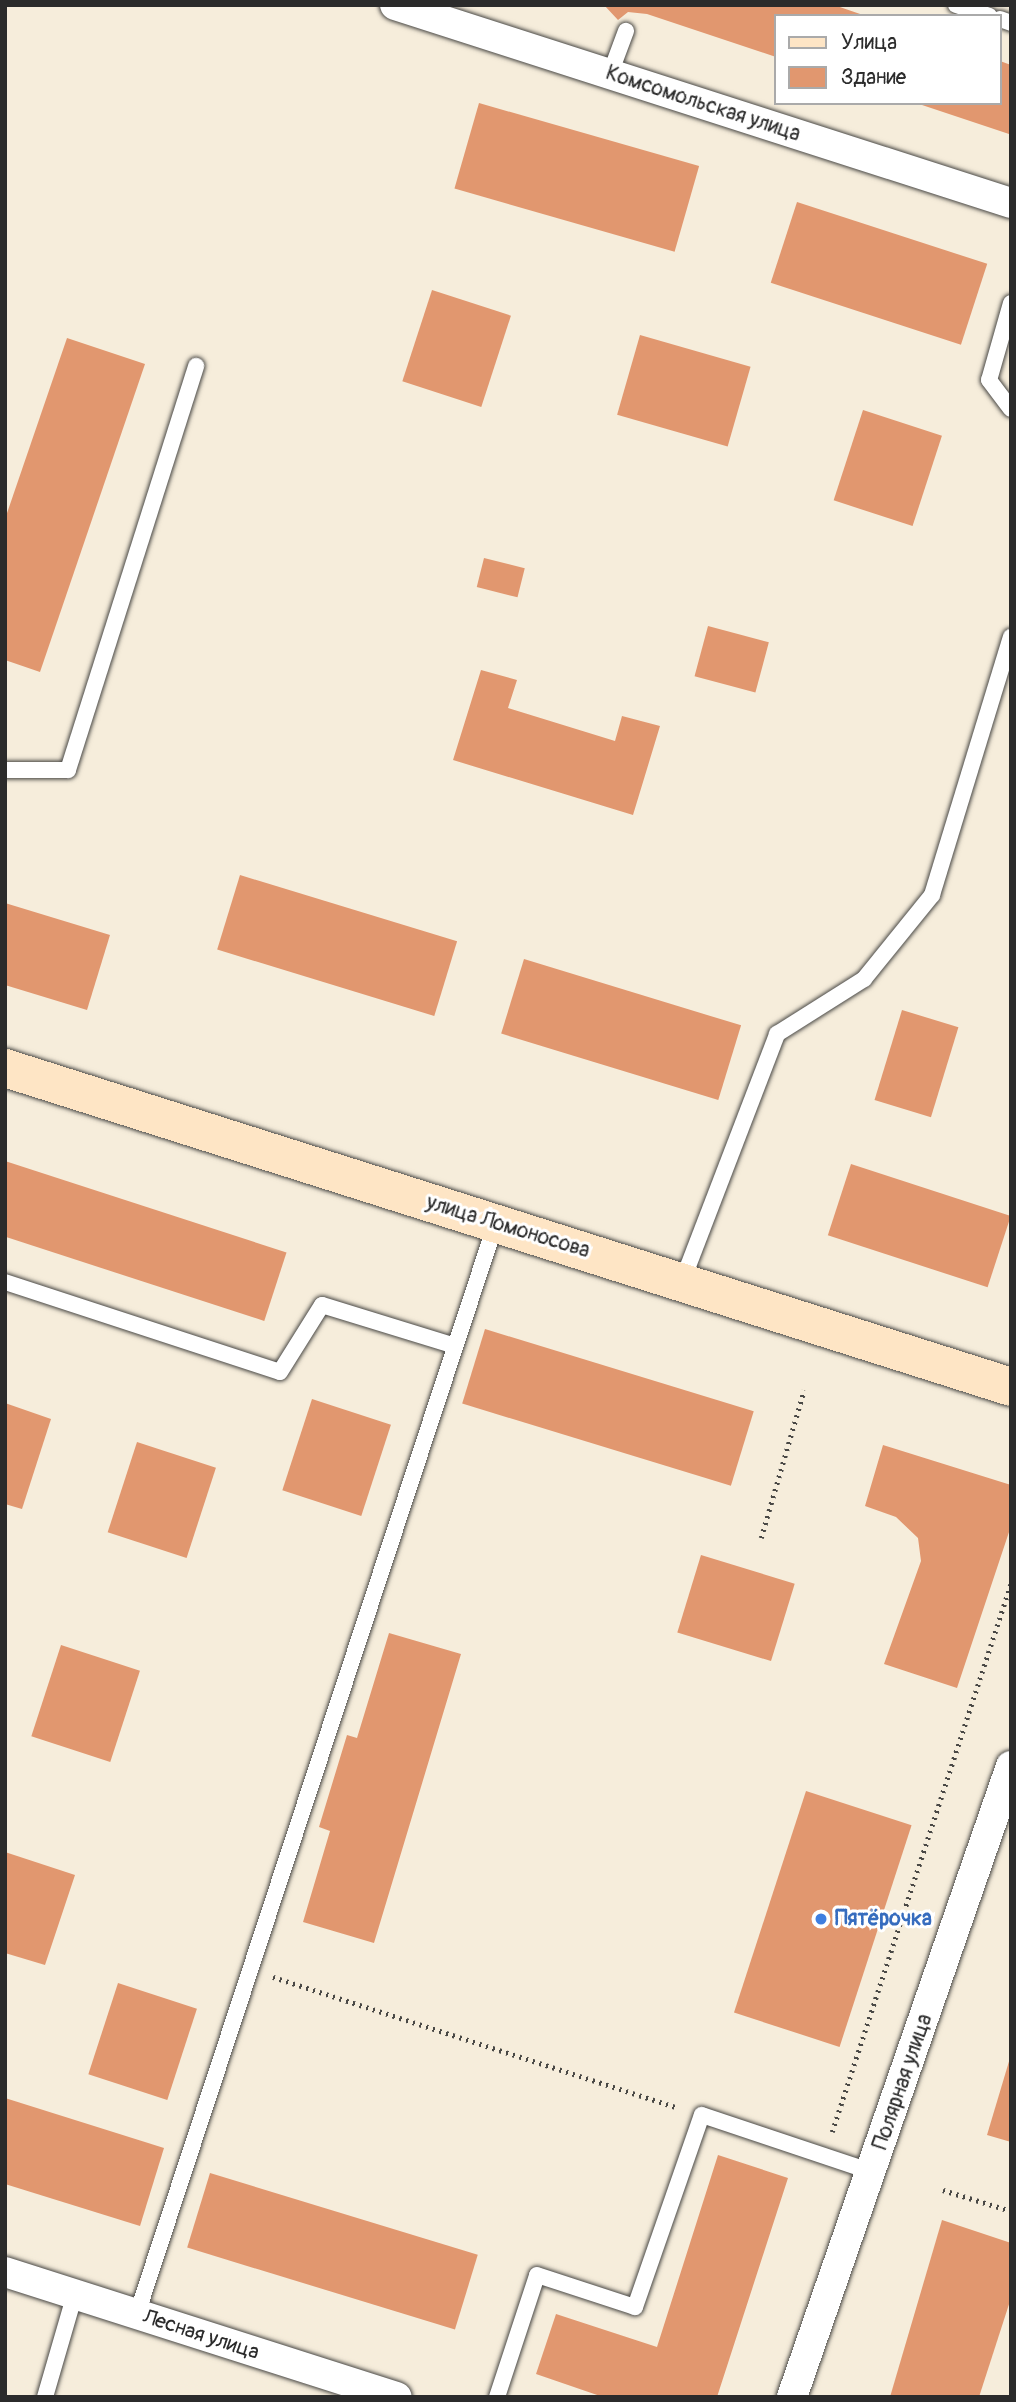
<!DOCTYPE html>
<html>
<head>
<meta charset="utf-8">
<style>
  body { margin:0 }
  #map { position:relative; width:1016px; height:2402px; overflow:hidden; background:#f6eddb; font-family:Pangolin,sans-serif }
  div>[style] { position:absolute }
  .building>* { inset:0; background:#e1976f; transform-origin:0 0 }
  .path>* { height:4.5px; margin-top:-2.25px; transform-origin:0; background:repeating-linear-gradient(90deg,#494845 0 2px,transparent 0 7px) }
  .roads { filter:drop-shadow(0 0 2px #494845) drop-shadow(0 0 2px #494845) }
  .lane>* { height:16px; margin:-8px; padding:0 8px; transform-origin:8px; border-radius:8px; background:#fff }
  .street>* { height:30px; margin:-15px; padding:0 15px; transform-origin:15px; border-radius:15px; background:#fff }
  .secondary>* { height:38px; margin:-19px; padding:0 19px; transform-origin:19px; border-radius:19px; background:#fee5c5 }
  .dots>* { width:19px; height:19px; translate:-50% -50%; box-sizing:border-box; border:4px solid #fff; border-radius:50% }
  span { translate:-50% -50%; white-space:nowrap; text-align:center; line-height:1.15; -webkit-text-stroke:6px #fff; paint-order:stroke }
  .street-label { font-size:21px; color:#2b2b2b }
  .shop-label { font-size:21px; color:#366cbe; font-weight:700 }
  .left { translate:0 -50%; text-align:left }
  .frame { position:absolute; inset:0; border:7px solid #2b2b2b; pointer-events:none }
  .legend { position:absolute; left:774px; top:14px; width:228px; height:91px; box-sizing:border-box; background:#fff; border:2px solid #aaa; margin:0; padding:9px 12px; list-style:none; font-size:21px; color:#2b2b2b }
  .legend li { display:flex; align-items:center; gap:14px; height:35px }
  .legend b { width:35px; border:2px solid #aaa }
</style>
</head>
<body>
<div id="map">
  <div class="building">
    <div style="clip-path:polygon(604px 5px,834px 5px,863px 15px,776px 16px,776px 57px,647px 14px,628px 12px,618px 20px)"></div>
    <div style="clip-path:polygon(1000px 61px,1011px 65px,1009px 134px,919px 104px,1000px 103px)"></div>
    <div style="left:479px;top:103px;width:229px;height:89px;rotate:16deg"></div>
    <div style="left:797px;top:202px;width:200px;height:85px;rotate:18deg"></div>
    <div style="left:432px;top:290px;width:83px;height:96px;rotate:18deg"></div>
    <div style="left:640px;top:335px;width:115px;height:83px;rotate:16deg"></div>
    <div style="clip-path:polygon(67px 338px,145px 364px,40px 672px,5px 660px,5px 519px)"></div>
    <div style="left:863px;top:410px;width:83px;height:95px;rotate:18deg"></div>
    <div style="left:484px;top:558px;width:42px;height:30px;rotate:14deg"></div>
    <div style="left:708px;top:626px;width:63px;height:52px;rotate:15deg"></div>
    <div style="clip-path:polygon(481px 670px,517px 680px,508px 708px,615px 741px,622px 716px,660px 726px,633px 815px,453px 760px)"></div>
    <div style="left:240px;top:875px;width:227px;height:78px;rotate:17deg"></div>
    <div style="clip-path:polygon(5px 903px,110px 935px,87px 1010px,5px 985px)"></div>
    <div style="left:524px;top:959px;width:227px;height:78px;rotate:17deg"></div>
    <div style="left:902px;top:1010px;width:59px;height:94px;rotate:17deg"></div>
    <div style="left:5px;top:1161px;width:296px;height:72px;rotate:18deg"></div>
    <div style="left:851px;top:1164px;width:168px;height:75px;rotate:18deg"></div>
    <div style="left:485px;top:1329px;width:281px;height:78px;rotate:17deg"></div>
    <div style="left:312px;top:1399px;width:83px;height:96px;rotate:18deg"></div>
    <div style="clip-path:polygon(5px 1403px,51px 1419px,22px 1509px,5px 1504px)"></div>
    <div style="left:137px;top:1442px;width:83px;height:95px;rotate:18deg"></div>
    <div style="clip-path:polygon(883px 1445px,1011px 1485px,1011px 1526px,957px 1688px,884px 1664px,921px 1561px,918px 1538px,896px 1517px,865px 1506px)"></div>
    <div style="left:701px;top:1555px;width:98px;height:81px;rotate:17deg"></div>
    <div style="clip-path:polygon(389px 1633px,461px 1654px,374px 1943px,303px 1922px,330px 1831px,319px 1827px,347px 1735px,357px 1738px)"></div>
    <div style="left:61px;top:1645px;width:83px;height:96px;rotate:18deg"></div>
    <div style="left:806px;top:1791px;width:111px;height:233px;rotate:18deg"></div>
    <div style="clip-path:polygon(5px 1852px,75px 1875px,45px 1965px,5px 1953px)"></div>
    <div style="left:118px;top:1983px;width:83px;height:96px;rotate:18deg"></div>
    <div style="clip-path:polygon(1010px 2058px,1011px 2058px,1011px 2142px,987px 2135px)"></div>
    <div style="clip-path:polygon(5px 2098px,164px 2148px,140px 2226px,5px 2184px)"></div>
    <div style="clip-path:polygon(718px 2155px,788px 2178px,717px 2397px,603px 2397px,536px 2374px,556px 2314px,657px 2347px)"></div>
    <div style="left:210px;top:2173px;width:280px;height:78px;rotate:17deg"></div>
    <div style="clip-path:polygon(942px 2220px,1011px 2243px,1011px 2298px,979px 2397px,890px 2397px)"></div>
  </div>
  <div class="path">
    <div style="left:761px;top:1538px;width:154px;rotate:-73.8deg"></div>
    <div style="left:273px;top:1977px;width:426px;rotate:17.9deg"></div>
    <div style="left:832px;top:2132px;width:577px;rotate:-71.94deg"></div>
    <div style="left:943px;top:2190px;width:71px;rotate:17.2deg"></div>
  </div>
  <div class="roads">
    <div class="lane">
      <div style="left:956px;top:5px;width:35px;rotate:18deg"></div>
      <div style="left:1000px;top:19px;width:12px;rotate:20deg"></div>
      <div style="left:610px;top:74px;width:46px;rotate:-69.6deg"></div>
      <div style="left:1011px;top:303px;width:80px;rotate:105.9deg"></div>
      <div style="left:989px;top:380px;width:36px;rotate:53deg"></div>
      <div style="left:5px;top:770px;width:63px"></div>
      <div style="left:68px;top:770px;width:424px;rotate:-72.4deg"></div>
      <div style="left:5px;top:1282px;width:289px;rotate:18.1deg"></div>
      <div style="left:280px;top:1372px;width:79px;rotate:-57.9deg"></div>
      <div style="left:322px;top:1305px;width:139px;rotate:17.1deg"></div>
      <div style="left:682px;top:1282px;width:266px;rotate:-69deg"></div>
      <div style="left:777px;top:1034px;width:103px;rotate:-32.3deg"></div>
      <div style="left:864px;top:979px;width:108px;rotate:-51deg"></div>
      <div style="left:932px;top:895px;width:270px;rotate:-73deg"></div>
      <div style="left:137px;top:2314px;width:1149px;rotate:-71.79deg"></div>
      <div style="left:45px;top:2397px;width:107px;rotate:-73.8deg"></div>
      <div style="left:497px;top:2397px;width:128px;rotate:-71.8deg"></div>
      <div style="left:537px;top:2275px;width:103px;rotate:18.1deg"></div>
      <div style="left:635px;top:2307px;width:203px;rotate:-70.8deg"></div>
      <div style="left:702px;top:2115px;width:179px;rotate:18.5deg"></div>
    </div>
    <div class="street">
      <div style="left:395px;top:5px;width:647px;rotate:17.82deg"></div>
      <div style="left:5px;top:2272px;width:411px;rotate:17.7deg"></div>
      <div style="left:792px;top:2397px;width:668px;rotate:-70.86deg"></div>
    </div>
    <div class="secondary">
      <div style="left:5px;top:1068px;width:1055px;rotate:17.59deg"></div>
    </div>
  </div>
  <div class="dots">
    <div style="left:821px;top:1919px;background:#3f7fe0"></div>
  </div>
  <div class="street-label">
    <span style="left:703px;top:104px;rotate:18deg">Комсомольская улица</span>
    <span style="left:508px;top:1227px;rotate:17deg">улица Ломоносова</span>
    <span style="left:903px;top:2082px;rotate:-71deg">Полярная улица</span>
    <span style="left:201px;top:2335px;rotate:18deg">Лесная улица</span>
  </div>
  <div class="shop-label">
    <span class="left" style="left:835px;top:1919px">Пятёрочка</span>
  </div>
  <div class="frame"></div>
  <ul class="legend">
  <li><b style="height:9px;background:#fee5c5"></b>Улица</li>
  <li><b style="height:19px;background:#e1976f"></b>Здание</li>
  </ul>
</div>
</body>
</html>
